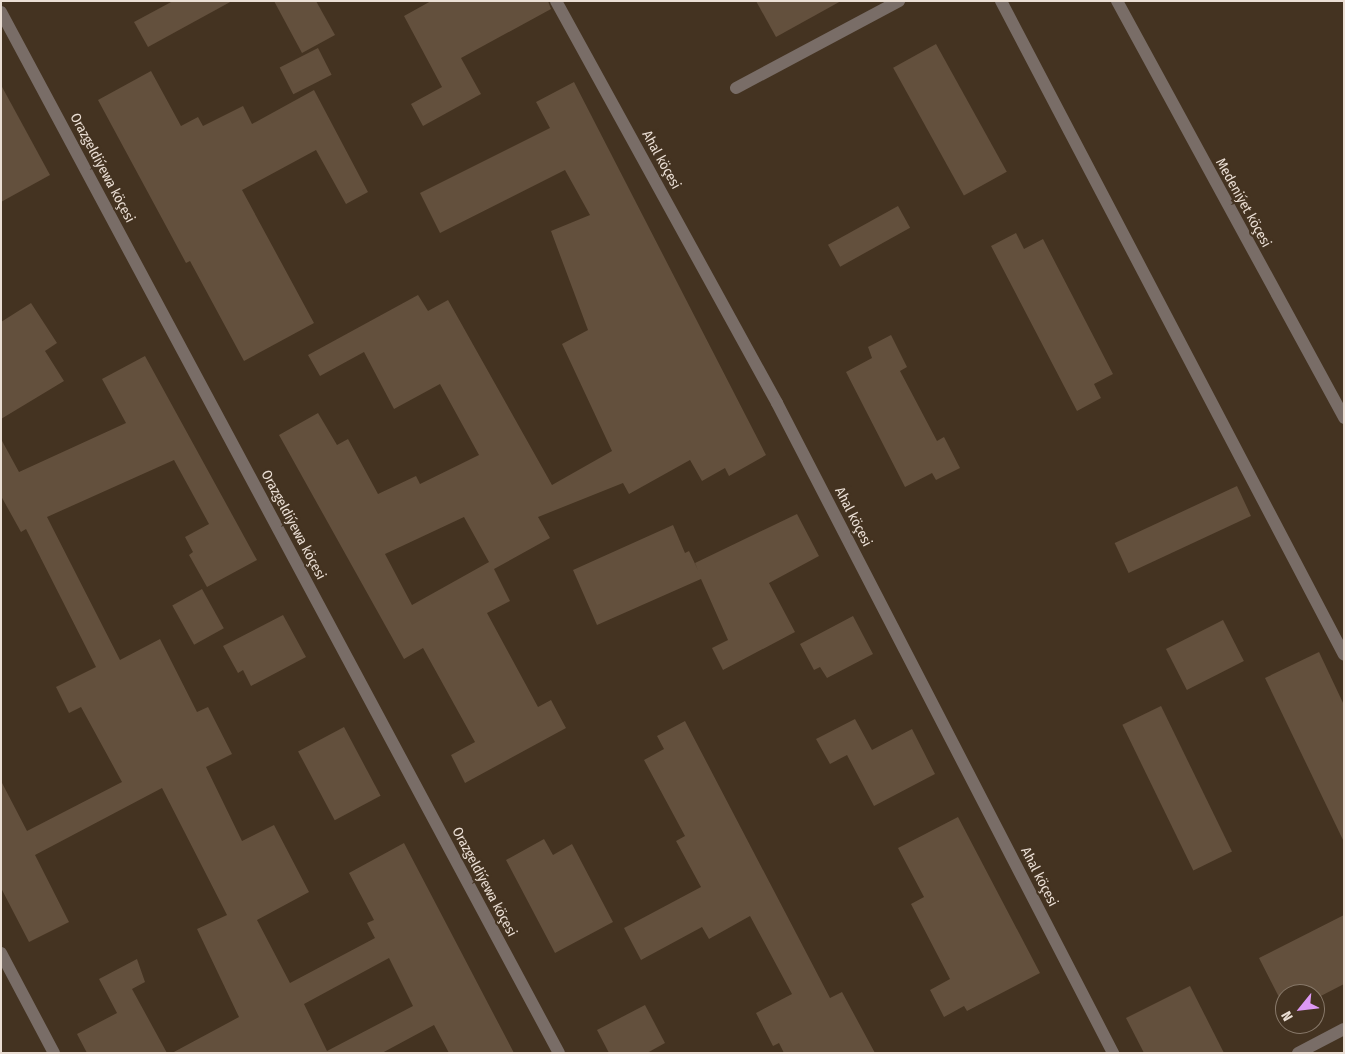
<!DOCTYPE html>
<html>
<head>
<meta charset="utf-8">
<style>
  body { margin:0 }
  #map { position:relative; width:1345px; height:1054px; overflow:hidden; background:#443321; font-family:"Fira Sans Condensed",sans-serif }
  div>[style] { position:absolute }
  .building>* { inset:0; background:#63503d; transform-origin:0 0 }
  .minor>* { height:12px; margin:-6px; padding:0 6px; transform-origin:6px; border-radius:6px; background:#796d67 }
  span { translate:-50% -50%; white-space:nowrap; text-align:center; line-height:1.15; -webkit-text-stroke:4.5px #443321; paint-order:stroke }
  .street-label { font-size:14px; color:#ebdfd5 }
  .frame { position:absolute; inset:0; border:2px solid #ebdfd5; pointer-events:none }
  .north { position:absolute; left:1275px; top:984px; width:50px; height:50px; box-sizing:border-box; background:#443321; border:1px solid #877869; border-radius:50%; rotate:241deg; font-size:14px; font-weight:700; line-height:20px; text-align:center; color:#ebdfd5 }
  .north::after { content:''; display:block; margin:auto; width:18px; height:22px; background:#dd99f4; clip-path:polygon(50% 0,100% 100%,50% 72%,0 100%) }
</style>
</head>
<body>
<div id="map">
  <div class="building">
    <div style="clip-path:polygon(173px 1px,232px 1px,148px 47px,134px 22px)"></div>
    <div style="clip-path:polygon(274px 1px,316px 1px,335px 35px,302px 53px)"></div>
    <div style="clip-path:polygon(431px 1px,548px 1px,551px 9px,461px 58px,481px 94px,423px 126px,411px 104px,442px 87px,404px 16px)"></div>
    <div style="clip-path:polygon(756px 1px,841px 1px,776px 37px)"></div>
    <div style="left:936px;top:44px;width:146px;height:49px;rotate:61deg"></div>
    <div style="left:318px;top:48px;width:30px;height:43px;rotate:63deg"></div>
    <div style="clip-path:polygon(151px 71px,181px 126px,198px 117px,203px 126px,243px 106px,252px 124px,314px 90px,368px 192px,346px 204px,316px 150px,242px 190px,314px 323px,244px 361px,190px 261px,186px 263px,98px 100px)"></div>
    <div style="clip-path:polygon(evenodd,574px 82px,766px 455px,729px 476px,725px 468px,702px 481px,690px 460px,629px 494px,623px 483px,538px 517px,550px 538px,494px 569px,510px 601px,487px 613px,538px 707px,551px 700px,566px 728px,465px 783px,451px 755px,475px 742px,423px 648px,404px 659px,279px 435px,318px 413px,337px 445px,348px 439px,378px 494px,416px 476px,420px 484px,479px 455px,440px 384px,394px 409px,364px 352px,320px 376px,308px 355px,418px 295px,428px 311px,448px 300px,552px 485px,612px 451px,562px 344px,588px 330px,551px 231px,590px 215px,565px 170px,440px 233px,420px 193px,550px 128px,536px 102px,574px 82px,464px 517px,489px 562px,412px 605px,385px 554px,464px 517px)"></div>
    <div style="clip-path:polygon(1px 85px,50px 175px,1px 202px)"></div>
    <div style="left:898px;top:206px;width:25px;height:80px;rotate:61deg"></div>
    <div style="clip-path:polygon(1016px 233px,1024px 249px,1043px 239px,1113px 374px,1094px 384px,1101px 398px,1077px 411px,991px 246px)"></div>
    <div style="clip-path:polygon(31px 303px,57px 343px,45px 351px,64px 381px,1px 419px,1px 322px)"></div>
    <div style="clip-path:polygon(891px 335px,907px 367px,900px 371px,937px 441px,944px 437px,960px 468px,936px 480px,932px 473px,905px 487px,846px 372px,872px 358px,868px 347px)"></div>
    <div style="clip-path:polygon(evenodd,145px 356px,257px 560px,207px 587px,189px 555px,193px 552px,185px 537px,209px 524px,174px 460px,47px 517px,120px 660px,160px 639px,197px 712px,208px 707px,232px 754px,206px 767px,242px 841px,274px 825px,309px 892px,257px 920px,290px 983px,375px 938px,367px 923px,374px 920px,349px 873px,404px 843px,514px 1053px,449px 1053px,434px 1025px,382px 1053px,172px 1053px,239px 1017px,197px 929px,227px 915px,162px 788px,35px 855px,69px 922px,29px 942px,1px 888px,1px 781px,27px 831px,122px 782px,81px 707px,69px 713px,56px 687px,96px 667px,26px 529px,21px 532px,1px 496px,1px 439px,19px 472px,126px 423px,102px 379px,145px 356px,389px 958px,413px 1006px,327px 1051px,304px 1004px,389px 958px)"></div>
    <div style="left:1237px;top:486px;width:33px;height:135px;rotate:65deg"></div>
    <div style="clip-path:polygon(797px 514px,819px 556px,769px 583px,795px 632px,723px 670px,712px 648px,728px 640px,701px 579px,597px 625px,573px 570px,673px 525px,685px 553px,689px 551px,698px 570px,695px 563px)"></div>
    <div style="left:202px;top:589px;width:45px;height:34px;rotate:61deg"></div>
    <div style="clip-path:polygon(283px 615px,306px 657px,251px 686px,243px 670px,238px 673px,223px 646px)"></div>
    <div style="clip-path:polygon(853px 616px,873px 654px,827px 678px,820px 667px,814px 670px,800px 644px)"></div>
    <div style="left:1223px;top:620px;width:46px;height:64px;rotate:63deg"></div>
    <div style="clip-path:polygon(1319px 652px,1344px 705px,1344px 842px,1265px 678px)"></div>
    <div style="left:1161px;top:706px;width:162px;height:43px;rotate:64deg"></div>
    <div style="clip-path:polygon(855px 719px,872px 750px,912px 729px,935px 774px,874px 806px,847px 755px,830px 764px,816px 739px)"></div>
    <div style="clip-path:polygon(685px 721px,830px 998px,842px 992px,875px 1053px,784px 1053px,779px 1043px,773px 1046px,756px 1013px,792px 994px,750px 916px,709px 939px,702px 927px,641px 960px,624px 928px,701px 887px,676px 841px,685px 836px,644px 760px,664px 749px,657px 736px)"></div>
    <div style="left:344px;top:727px;width:78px;height:52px;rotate:62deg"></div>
    <div style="clip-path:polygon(958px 817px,1040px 973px,967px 1011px,964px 1006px,944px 1017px,930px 990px,950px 979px,911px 904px,924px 897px,898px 848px)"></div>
    <div style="clip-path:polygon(544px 839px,553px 855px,572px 844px,613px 922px,555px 953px,506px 860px)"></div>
    <div style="clip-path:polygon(1344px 915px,1344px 984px,1315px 999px,1315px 994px,1285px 994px,1285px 1009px,1259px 958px)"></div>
    <div style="clip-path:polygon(137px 959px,145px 982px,132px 989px,167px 1053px,87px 1053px,77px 1034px,117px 1013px,99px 979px)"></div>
    <div style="clip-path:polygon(1190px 986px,1224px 1053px,1144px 1053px,1126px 1018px)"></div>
    <div style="clip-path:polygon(645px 1005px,665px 1043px,647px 1053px,609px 1053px,597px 1030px)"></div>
  </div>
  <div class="minor">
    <div style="left:556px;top:1px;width:459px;rotate:61.2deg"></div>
    <div style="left:777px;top:403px;width:732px;rotate:62.66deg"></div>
    <div style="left:1001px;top:1px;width:738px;rotate:62.32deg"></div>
    <div style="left:1117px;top:1px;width:475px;rotate:61.4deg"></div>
    <div style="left:1px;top:12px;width:1181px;rotate:61.81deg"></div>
    <div style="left:736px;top:88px;width:185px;rotate:-28.1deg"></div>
    <div style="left:1px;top:953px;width:113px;rotate:62.1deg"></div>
    <div style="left:1298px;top:1053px;width:52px;rotate:-27.6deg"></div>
  </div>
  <div class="street-label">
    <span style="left:661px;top:160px;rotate:61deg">Ahal köçesi</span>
    <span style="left:102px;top:168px;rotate:62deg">Orazgeldiýewa köçesi</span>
    <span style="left:1243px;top:203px;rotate:61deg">Medeniýet köçesi</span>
    <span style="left:853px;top:517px;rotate:63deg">Ahal köçesi</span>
    <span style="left:293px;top:525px;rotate:62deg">Orazgeldiýewa köçesi</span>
    <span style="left:1039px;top:877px;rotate:63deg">Ahal köçesi</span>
    <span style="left:484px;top:882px;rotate:62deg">Orazgeldiýewa köçesi</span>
  </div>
  <div class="frame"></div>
  <div class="north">N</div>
</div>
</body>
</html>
